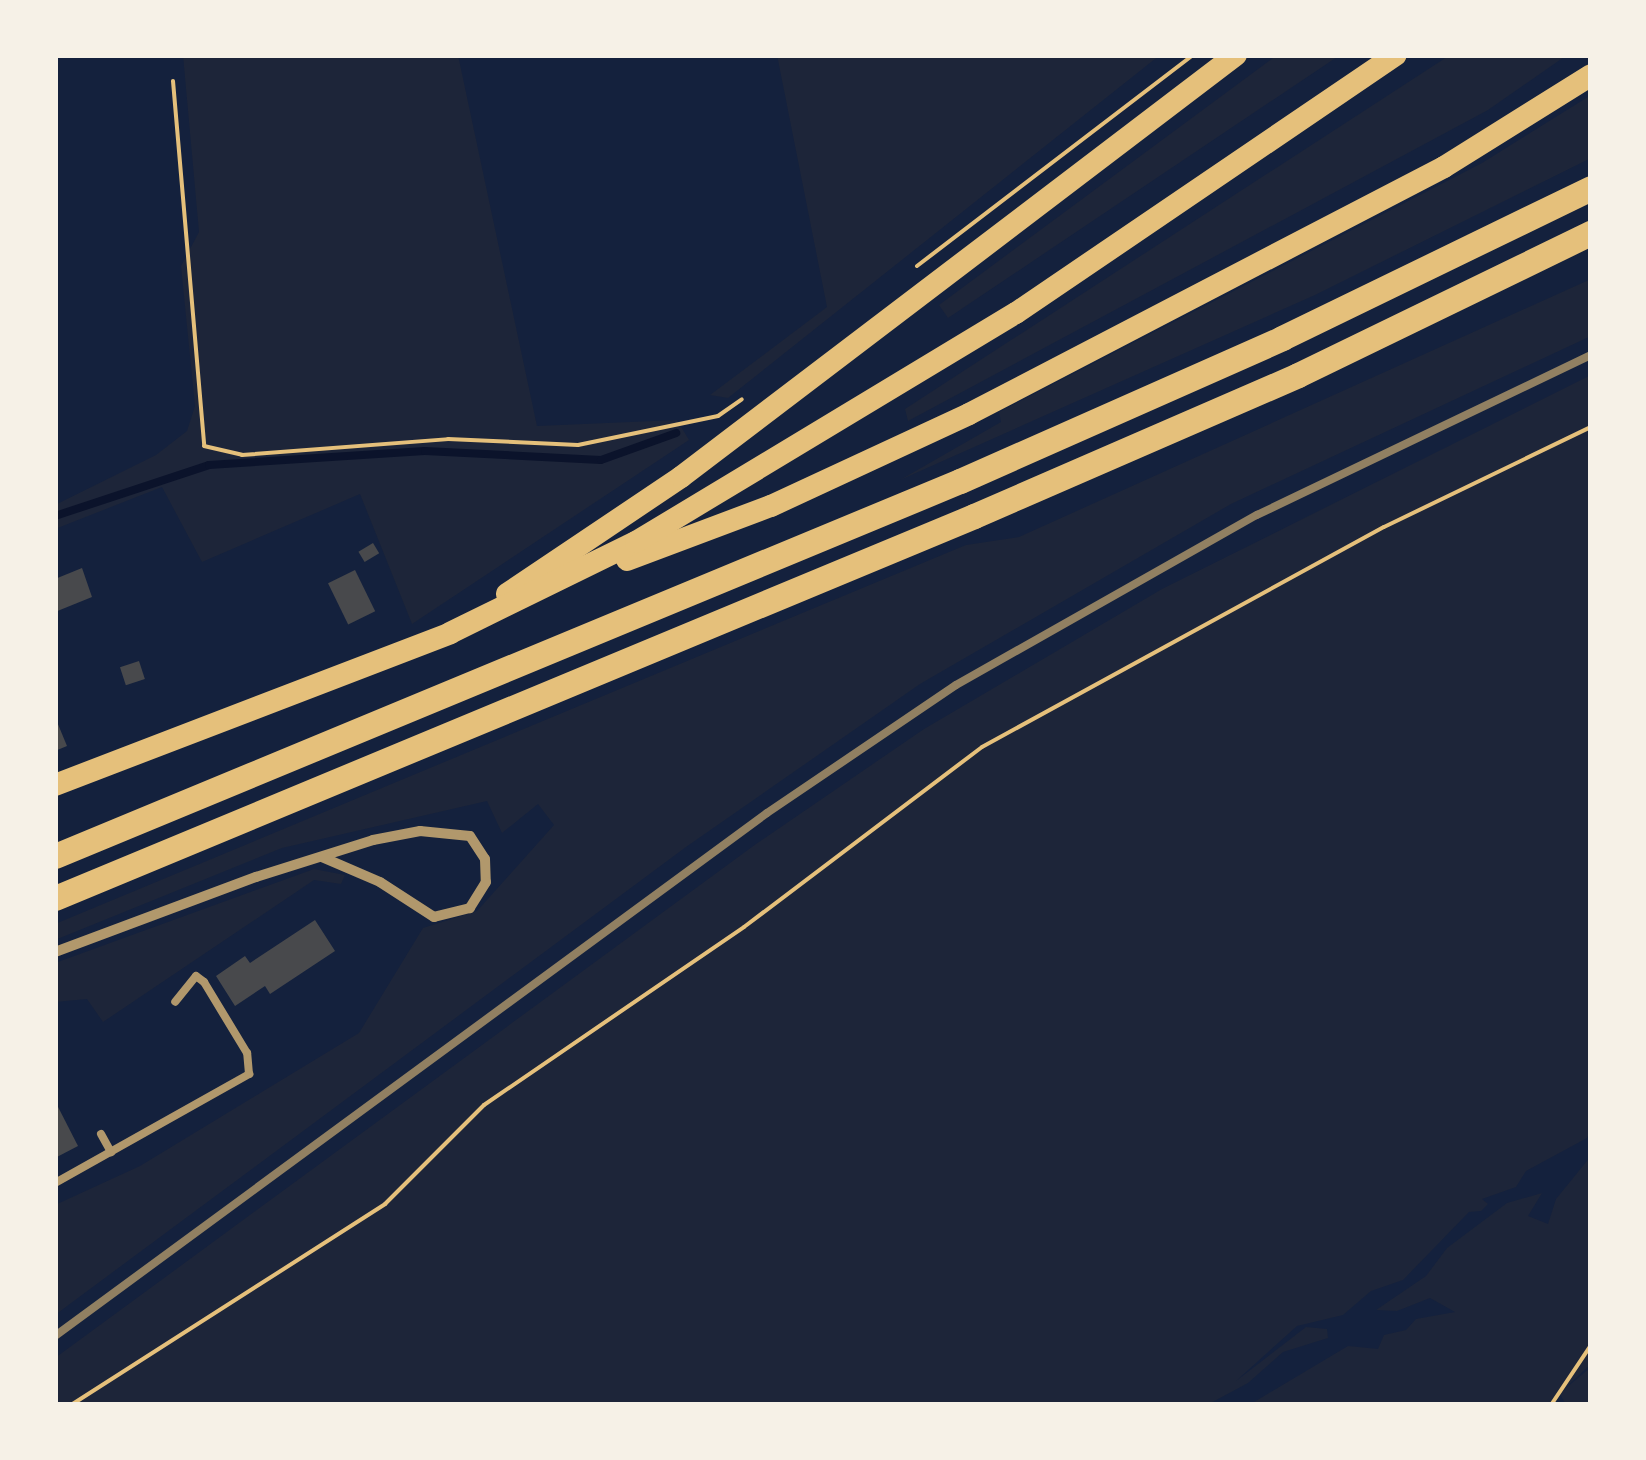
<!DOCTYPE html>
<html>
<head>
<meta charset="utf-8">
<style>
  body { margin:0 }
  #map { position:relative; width:1646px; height:1460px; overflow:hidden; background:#14213d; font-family:"Work Sans",sans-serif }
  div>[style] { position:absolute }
  .green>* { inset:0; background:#1d2539 }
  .stream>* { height:8px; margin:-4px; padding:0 4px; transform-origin:4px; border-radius:4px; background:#0b132b }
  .building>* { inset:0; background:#48494c; transform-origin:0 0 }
  .path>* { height:4px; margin:-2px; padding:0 2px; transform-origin:2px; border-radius:2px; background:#e5c07b }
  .service>* { height:8px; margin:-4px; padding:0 4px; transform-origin:4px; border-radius:4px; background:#b1986c }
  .minor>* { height:10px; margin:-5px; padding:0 5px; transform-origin:5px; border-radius:5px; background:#b1986c }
  .primary>* { height:22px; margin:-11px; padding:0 11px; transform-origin:11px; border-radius:11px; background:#e5c07b }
  .motorway>* { height:25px; margin:-12.5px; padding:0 12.5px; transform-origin:12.5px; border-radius:12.5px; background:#e5c07b }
  .rail>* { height:8px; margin:-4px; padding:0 4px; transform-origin:4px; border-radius:4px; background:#918062 }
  span { translate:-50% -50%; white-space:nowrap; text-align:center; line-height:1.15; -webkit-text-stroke:10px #f6f1e7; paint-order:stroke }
  .frame { position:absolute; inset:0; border:58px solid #f6f1e7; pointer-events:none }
</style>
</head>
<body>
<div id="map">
  <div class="green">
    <div style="clip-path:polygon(183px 55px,458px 55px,537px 426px,677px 420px,689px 440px,412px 624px,360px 494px,202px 562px,162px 487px,55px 529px,55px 505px,156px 455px,187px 431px,195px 406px,181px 266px,199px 232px)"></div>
    <div style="clip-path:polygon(777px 55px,1160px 55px,728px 398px,710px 395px,827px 307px)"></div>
    <div style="clip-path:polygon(1277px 55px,1340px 55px,948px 318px,939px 305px)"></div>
    <div style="clip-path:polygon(1450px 55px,1567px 55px,1488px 110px,908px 421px,905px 409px)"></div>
    <div style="clip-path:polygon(1591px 95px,1591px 158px,1315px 295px,900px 480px,1001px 422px,999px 412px,1482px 163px)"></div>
    <div style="clip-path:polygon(1591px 279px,1591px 336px,1231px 504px,920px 684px,686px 847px,55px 1315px,55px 1205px,140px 1166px,359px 1033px,423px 928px,477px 911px,554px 825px,538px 804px,502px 833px,487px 801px,282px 848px,55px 940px,55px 924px,966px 545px,1019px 537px)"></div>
    <div style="clip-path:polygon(1591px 375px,1591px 1129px,1587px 1138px,1526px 1171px,1516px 1187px,1482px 1199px,1488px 1204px,1481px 1211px,1469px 1212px,1403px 1280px,1371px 1291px,1343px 1315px,1297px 1326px,1236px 1381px,1306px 1327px,1327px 1329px,1328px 1338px,1283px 1352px,1248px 1383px,1207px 1405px,55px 1405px,55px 1358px,756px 844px,924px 729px,1162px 589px)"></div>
    <div style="clip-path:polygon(314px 869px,345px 875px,341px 884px,314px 880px,103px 1022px,87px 999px,55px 1002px,55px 963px)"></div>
    <div style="clip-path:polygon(1591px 1156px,1591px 1364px,1561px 1392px,1591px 1367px,1591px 1405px,1566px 1405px,1560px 1394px,1554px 1405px,1249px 1405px,1348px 1346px,1378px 1349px,1384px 1335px,1406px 1330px,1416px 1319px,1455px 1312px,1430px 1298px,1397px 1311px,1376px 1310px,1426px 1276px,1447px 1248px,1507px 1203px,1542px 1193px,1528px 1216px,1548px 1224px,1556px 1199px)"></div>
  </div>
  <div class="stream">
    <div style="left:55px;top:516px;width:162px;rotate:-18.3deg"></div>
    <div style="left:209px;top:465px;width:216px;rotate:-3.7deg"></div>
    <div style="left:425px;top:451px;width:176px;rotate:2.9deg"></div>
    <div style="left:601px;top:460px;width:80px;rotate:-19.8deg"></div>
  </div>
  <div class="building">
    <div style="left:373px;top:543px;width:12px;height:17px;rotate:59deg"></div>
    <div style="clip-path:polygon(82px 568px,92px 597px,55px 612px,55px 579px)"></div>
    <div style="left:355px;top:570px;width:46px;height:30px;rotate:64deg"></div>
    <div style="left:139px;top:661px;width:19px;height:20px;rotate:72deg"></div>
    <div style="clip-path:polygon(55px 717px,67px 746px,55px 751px)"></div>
    <div style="clip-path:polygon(315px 920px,335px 951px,270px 994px,265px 986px,235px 1006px,216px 976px,245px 956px,250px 963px)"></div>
    <div style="clip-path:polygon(55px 1101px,78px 1146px,55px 1158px)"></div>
  </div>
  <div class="path">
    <div style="left:173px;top:81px;width:366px;rotate:85.1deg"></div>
    <div style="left:204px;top:446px;width:39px;rotate:13deg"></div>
    <div style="left:242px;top:455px;width:207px;rotate:-4.4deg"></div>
    <div style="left:448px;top:439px;width:130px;rotate:2.6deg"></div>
    <div style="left:578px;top:445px;width:143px;rotate:-11.7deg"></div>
    <div style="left:718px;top:416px;width:29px;rotate:-35deg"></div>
    <div style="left:917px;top:266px;width:347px;rotate:-37.4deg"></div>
    <div style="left:71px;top:1405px;width:373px;rotate:-32.6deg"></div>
    <div style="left:385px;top:1204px;width:140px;rotate:-45deg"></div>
    <div style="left:484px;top:1105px;width:315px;rotate:-34.4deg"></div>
    <div style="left:744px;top:927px;width:298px;rotate:-37.1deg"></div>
    <div style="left:982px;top:747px;width:458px;rotate:-28.7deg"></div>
    <div style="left:1384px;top:527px;width:230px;rotate:-25.8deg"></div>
    <div style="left:1551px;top:1405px;width:72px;rotate:-56.3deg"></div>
  </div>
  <div class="service">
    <div style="left:101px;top:1134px;width:21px;rotate:61deg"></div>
    <div style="left:55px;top:1183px;width:223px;rotate:-29.3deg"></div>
    <div style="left:249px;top:1074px;width:21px;rotate:-95deg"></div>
    <div style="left:247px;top:1053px;width:83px;rotate:-121.2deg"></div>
    <div style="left:204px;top:982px;width:10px;rotate:-143deg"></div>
    <div style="left:196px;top:976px;width:33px;rotate:129deg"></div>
  </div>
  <div class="minor">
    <div style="left:55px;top:952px;width:215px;rotate:-20.5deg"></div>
    <div style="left:256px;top:877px;width:123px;rotate:-17.5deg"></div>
    <div style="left:373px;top:840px;width:48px;rotate:-10.8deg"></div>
    <div style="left:420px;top:831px;width:50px;rotate:5.7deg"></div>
    <div style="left:470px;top:836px;width:27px;rotate:57deg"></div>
    <div style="left:485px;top:859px;width:23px;rotate:88deg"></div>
    <div style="left:486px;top:882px;width:31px;rotate:122deg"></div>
    <div style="left:470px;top:908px;width:37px;rotate:166deg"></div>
    <div style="left:434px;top:917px;width:64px;rotate:-147.1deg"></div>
    <div style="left:380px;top:882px;width:63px;rotate:-156.7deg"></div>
  </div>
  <div class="primary">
    <div style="left:627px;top:560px;width:154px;rotate:-20.6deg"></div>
    <div style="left:771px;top:506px;width:218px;rotate:-24.9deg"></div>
    <div style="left:969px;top:414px;width:535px;rotate:-27.47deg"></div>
    <div style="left:1444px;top:167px;width:173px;rotate:-32deg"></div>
    <div style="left:507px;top:594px;width:210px;rotate:-33.9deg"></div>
    <div style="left:681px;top:477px;width:697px;rotate:-37.25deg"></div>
    <div style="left:55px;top:785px;width:423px;rotate:-21deg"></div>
    <div style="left:450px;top:633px;width:207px;rotate:-26.1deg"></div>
    <div style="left:636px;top:542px;width:444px;rotate:-31.1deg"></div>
    <div style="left:1016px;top:313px;width:459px;rotate:-34.2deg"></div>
  </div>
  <div class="motorway">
    <div style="left:55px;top:856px;width:980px;rotate:-22.51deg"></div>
    <div style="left:960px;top:481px;width:352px;rotate:-23.9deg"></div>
    <div style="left:1282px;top:338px;width:343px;rotate:-25.9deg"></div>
    <div style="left:55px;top:898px;width:995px;rotate:-22.57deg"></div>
    <div style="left:974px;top:516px;width:353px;rotate:-23.5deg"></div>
    <div style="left:1298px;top:375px;width:326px;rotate:-25.9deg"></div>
  </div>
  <div class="rail">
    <div style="left:55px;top:1336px;width:883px;rotate:-36.3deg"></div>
    <div style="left:767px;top:813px;width:228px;rotate:-34.1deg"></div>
    <div style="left:956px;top:685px;width:346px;rotate:-29.5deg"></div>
    <div style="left:1257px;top:515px;width:370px;rotate:-25.6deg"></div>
  </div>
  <div class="frame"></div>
</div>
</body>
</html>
